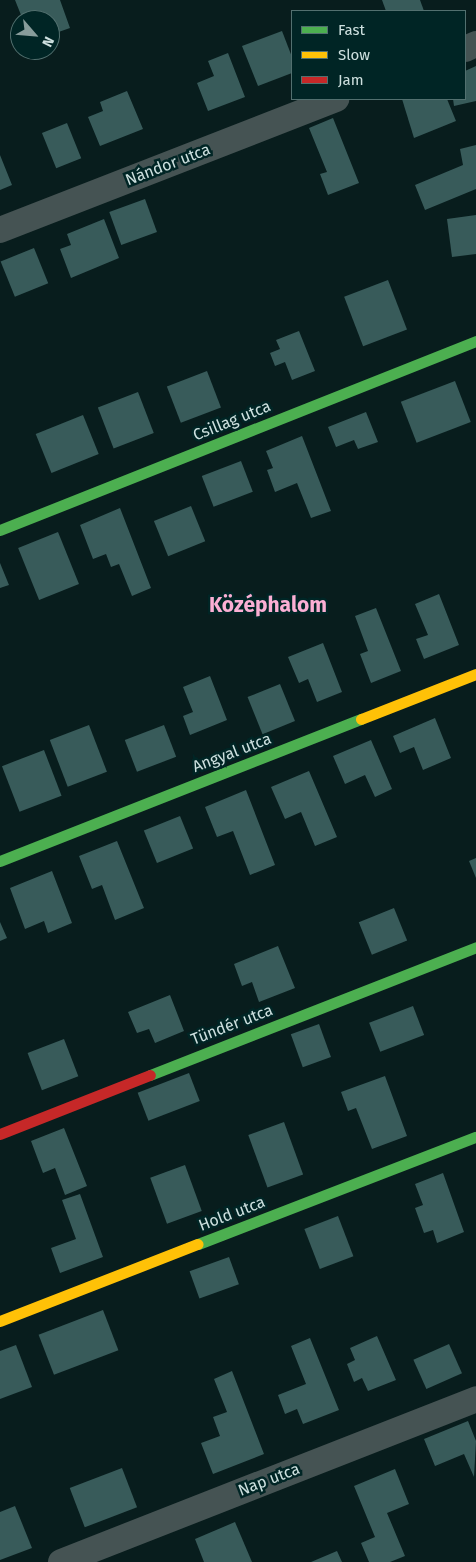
<!DOCTYPE html>
<html>
<head>
<meta charset="utf-8">
<style>
  body { margin:0 }
  #map { position:relative; width:476px; height:1562px; overflow:hidden; background:#081d1d; font-family:"Fira Sans",sans-serif }
  div>[style] { position:absolute }
  .building>* { inset:0; background:#385b5a; transform-origin:0 0 }
  .street>* { height:26px; margin:-13px; padding:0 13px; transform-origin:13px; border-radius:13px; background:#455353 }
  .fast>* { height:11px; margin:-5.5px; padding:0 5.5px; transform-origin:5.5px; border-radius:5.5px; background:#4caf50 }
  .slow>* { height:11px; margin:-5.5px; padding:0 5.5px; transform-origin:5.5px; border-radius:5.5px; background:#ffc107 }
  .jam>* { height:11px; margin:-5.5px; padding:0 5.5px; transform-origin:5.5px; border-radius:5.5px; background:#c62828 }
  span { translate:-50% -50%; white-space:nowrap; text-align:center; line-height:1.15; -webkit-text-stroke:5px #002525; paint-order:stroke }
  .street-label { font-size:16px; color:#cde0df }
  .district-label { font-size:21px; color:#fbafd4; font-weight:700 }
  .legend { position:absolute; left:291px; top:10px; width:175px; height:90px; box-sizing:border-box; background:#002525; border:1px solid #52706f; margin:0; padding:6px 9px; list-style:none; font-size:15px; color:#cde0df }
  .legend li { display:flex; align-items:center; gap:10px; height:25px }
  .legend b { width:25px; border:1px solid #52706f }
  .north { position:absolute; left:10px; top:10px; width:50px; height:50px; box-sizing:border-box; background:#002525; border:1px solid #52706f; border-radius:50%; rotate:117deg; font-size:14px; font-weight:700; line-height:20px; text-align:center; color:#cde0df }
  .north::after { content:''; display:block; margin:auto; width:18px; height:22px; background:#889c9b; clip-path:polygon(50% 0,100% 100%,50% 72%,0 100%) }
</style>
</head>
<body>
<div id="map">
  <div class="building">
    <div style="clip-path:polygon(15px 0,60px 0,70px 28px,50px 35px,50px 20px,23px 20px)"></div>
    <div style="clip-path:polygon(382px 0,420px 0,424px 11px,386px 11px)"></div>
    <div style="clip-path:polygon(282px 31px,292px 57px,292px 73px,258px 86px,242px 46px)"></div>
    <div style="clip-path:polygon(228px 53px,245px 97px,208px 111px,197px 83px,214px 76px,208px 61px)"></div>
    <div style="clip-path:polygon(476px 66px,476px 101px,454px 106px,453px 99px,465px 99px,465px 71px)"></div>
    <div style="clip-path:polygon(127px 91px,143px 129px,100px 146px,88px 117px,103px 111px,100px 102px)"></div>
    <div style="clip-path:polygon(402px 99px,447px 99px,456px 121px,414px 138px)"></div>
    <div style="clip-path:polygon(333px 118px,359px 183px,328px 195px,320px 174px,327px 172px,309px 128px)"></div>
    <div style="left:67px;top:123px;width:38px;height:27px;rotate:68deg"></div>
    <div style="clip-path:polygon(476px 145px,476px 189px,425px 210px,415px 185px,463px 165px,460px 149px)"></div>
    <div style="clip-path:polygon(0 155px,12px 185px,0 190px)"></div>
    <div style="left:145px;top:199px;width:35px;height:38px;rotate:70deg"></div>
    <div style="clip-path:polygon(476px 215px,476px 254px,452px 257px,447px 219px)"></div>
    <div style="clip-path:polygon(104px 219px,119px 258px,71px 278px,60px 249px,71px 245px,67px 234px)"></div>
    <div style="left:34px;top:248px;width:38px;height:36px;rotate:68deg"></div>
    <div style="left:388px;top:280px;width:53px;height:47px;rotate:69deg"></div>
    <div style="clip-path:polygon(299px 331px,315px 371px,292px 380px,285px 362px,275px 366px,270px 353px,280px 349px,276px 340px)"></div>
    <div style="left:207px;top:371px;width:39px;height:43px;rotate:69deg"></div>
    <div style="left:455px;top:381px;width:44px;height:58px;rotate:69deg"></div>
    <div style="left:138px;top:392px;width:44px;height:43px;rotate:69deg"></div>
    <div style="clip-path:polygon(366px 412px,378px 442px,358px 449px,354px 440px,336px 447px,328px 427px)"></div>
    <div style="left:83px;top:415px;width:42px;height:51px;rotate:68deg"></div>
    <div style="clip-path:polygon(302px 436px,331px 511px,311px 518px,297px 483px,275px 492px,267px 470px,273px 468px,266px 451px)"></div>
    <div style="left:241px;top:461px;width:33px;height:42px;rotate:69deg"></div>
    <div style="left:191px;top:506px;width:38px;height:40px;rotate:68deg"></div>
    <div style="clip-path:polygon(120px 508px,151px 588px,132px 596px,119px 564px,111px 567px,106px 554px,93px 559px,80px 525px)"></div>
    <div style="left:58px;top:532px;width:56px;height:43px;rotate:68deg"></div>
    <div style="clip-path:polygon(0 563px,9px 585px,0 588px)"></div>
    <div style="clip-path:polygon(439px 594px,459px 645px,424px 659px,416px 639px,428px 635px,415px 604px)"></div>
    <div style="clip-path:polygon(376px 608px,401px 671px,371px 683px,360px 654px,368px 651px,355px 616px)"></div>
    <div style="clip-path:polygon(323px 643px,342px 692px,317px 702px,308px 679px,299px 683px,288px 657px)"></div>
    <div style="clip-path:polygon(210px 676px,227px 720px,190px 735px,183px 716px,193px 712px,183px 687px)"></div>
    <div style="left:280px;top:684px;width:40px;height:35px;rotate:68deg"></div>
    <div style="clip-path:polygon(435px 718px,451px 758px,423px 770px,414px 747px,400px 753px,393px 736px)"></div>
    <div style="left:89px;top:725px;width:50px;height:42px;rotate:69deg"></div>
    <div style="left:164px;top:725px;width:34px;height:42px;rotate:69deg"></div>
    <div style="clip-path:polygon(371px 740px,392px 789px,375px 797px,365px 775px,345px 784px,333px 756px)"></div>
    <div style="left:44px;top:750px;width:49px;height:45px;rotate:69deg"></div>
    <div style="clip-path:polygon(309px 771px,337px 837px,315px 846px,301px 812px,285px 819px,271px 787px)"></div>
    <div style="clip-path:polygon(246px 790px,275px 865px,250px 875px,233px 831px,217px 837px,205px 807px)"></div>
    <div style="left:180px;top:816px;width:35px;height:39px;rotate:68deg"></div>
    <div style="clip-path:polygon(117px 841px,144px 908px,115px 920px,102px 885px,92px 889px,79px 856px)"></div>
    <div style="clip-path:polygon(476px 858px,476px 878px,469px 861px)"></div>
    <div style="clip-path:polygon(52px 871px,72px 923px,48px 933px,44px 921px,25px 929px,10px 888px)"></div>
    <div style="left:394px;top:908px;width:35px;height:38px;rotate:68deg"></div>
    <div style="clip-path:polygon(0 922px,7px 938px,0 941px)"></div>
    <div style="clip-path:polygon(278px 946px,295px 988px,259px 1002px,252px 982px,242px 986px,234px 964px)"></div>
    <div style="clip-path:polygon(170px 995px,184px 1031px,155px 1043px,149px 1029px,137px 1033px,128px 1012px)"></div>
    <div style="left:413px;top:1006px;width:31px;height:47px;rotate:69deg"></div>
    <div style="left:319px;top:1024px;width:35px;height:30px;rotate:70deg"></div>
    <div style="left:64px;top:1039px;width:40px;height:39px;rotate:69deg"></div>
    <div style="left:189px;top:1073px;width:30px;height:55px;rotate:69deg"></div>
    <div style="clip-path:polygon(385px 1076px,407px 1136px,372px 1149px,356px 1108px,348px 1111px,341px 1092px)"></div>
    <div style="left:284px;top:1122px;width:56px;height:38px;rotate:70deg"></div>
    <div style="clip-path:polygon(64px 1128px,87px 1186px,65px 1195px,55px 1168px,43px 1173px,31px 1141px)"></div>
    <div style="left:185px;top:1165px;width:49px;height:37px;rotate:70deg"></div>
    <div style="clip-path:polygon(443px 1173px,464px 1232px,437px 1243px,433px 1230px,424px 1233px,415px 1208px,423px 1205px,415px 1184px)"></div>
    <div style="clip-path:polygon(80px 1194px,103px 1257px,60px 1273px,51px 1248px,76px 1239px,62px 1200px)"></div>
    <div style="left:338px;top:1216px;width:43px;height:36px;rotate:69deg"></div>
    <div style="left:229px;top:1257px;width:29px;height:42px;rotate:70deg"></div>
    <div style="left:103px;top:1310px;width:43px;height:69px;rotate:69deg"></div>
    <div style="clip-path:polygon(377px 1336px,396px 1380px,368px 1391px,362px 1378px,354px 1382px,347px 1364px,355px 1360px,350px 1348px)"></div>
    <div style="clip-path:polygon(310px 1338px,339px 1410px,303px 1424px,297px 1409px,285px 1414px,278px 1395px,306px 1384px,291px 1346px)"></div>
    <div style="left:449px;top:1344px;width:32px;height:39px;rotate:66deg"></div>
    <div style="clip-path:polygon(16px 1345px,32px 1387px,0 1399px,0 1351px)"></div>
    <div style="clip-path:polygon(232px 1371px,264px 1454px,213px 1474px,201px 1443px,220px 1436px,213px 1417px,227px 1412px,214px 1379px)"></div>
    <div style="clip-path:polygon(468px 1421px,476px 1441px,474px 1477px,464px 1454px,435px 1466px,424px 1439px)"></div>
    <div style="left:122px;top:1468px;width:42px;height:56px;rotate:69deg"></div>
    <div style="clip-path:polygon(395px 1469px,409px 1504px,387px 1513px,405px 1556px,390px 1562px,369px 1562px,361px 1543px,375px 1537px,354px 1486px)"></div>
    <div style="clip-path:polygon(15px 1506px,32px 1548px,0 1560px,0 1512px)"></div>
    <div style="clip-path:polygon(235px 1522px,252px 1562px,204px 1562px,195px 1539px)"></div>
    <div style="clip-path:polygon(337px 1551px,342px 1562px,311px 1562px)"></div>
  </div>
  <div class="street">
    <div style="left:465px;top:49px;width:12px;rotate:-24deg"></div>
    <div style="left:0;top:230px;width:361px;rotate:-21.3deg"></div>
    <div style="left:61px;top:1562px;width:446px;rotate:-21.4deg"></div>
  </div>
  <div class="fast">
    <div style="left:0;top:530px;width:512px;rotate:-21.66deg"></div>
    <div style="left:0;top:861px;width:388px;rotate:-21.5deg"></div>
    <div style="left:150px;top:1075px;width:350px;rotate:-21.4deg"></div>
    <div style="left:198px;top:1244px;width:298px;rotate:-21.1deg"></div>
  </div>
  <div class="slow">
    <div style="left:361px;top:719px;width:123px;rotate:-21.4deg"></div>
    <div style="left:0;top:1321px;width:212px;rotate:-21.3deg"></div>
  </div>
  <div class="jam">
    <div style="left:0;top:1134px;width:161px;rotate:-21.5deg"></div>
  </div>
  <div class="street-label">
    <span style="left:168px;top:165px;rotate:-21deg">Nándor utca</span>
    <span style="left:232px;top:421px;rotate:-22deg">Csillag utca</span>
    <span style="left:232px;top:753px;rotate:-21deg">Angyal utca</span>
    <span style="left:232px;top:1025px;rotate:-21deg">Tündér utca</span>
    <span style="left:232px;top:1214px;rotate:-21deg">Hold utca</span>
    <span style="left:269px;top:1480px;rotate:-21deg">Nap utca</span>
  </div>
  <div class="district-label">
    <span style="left:268px;top:605px">Középhalom</span>
  </div>
  <ul class="legend">
  <li><b style="height:6px;background:#4caf50"></b>Fast</li>
  <li><b style="height:6px;background:#ffc107"></b>Slow</li>
  <li><b style="height:6px;background:#c62828"></b>Jam</li>
  </ul>
  <div class="north">N</div>
</div>
</body>
</html>
